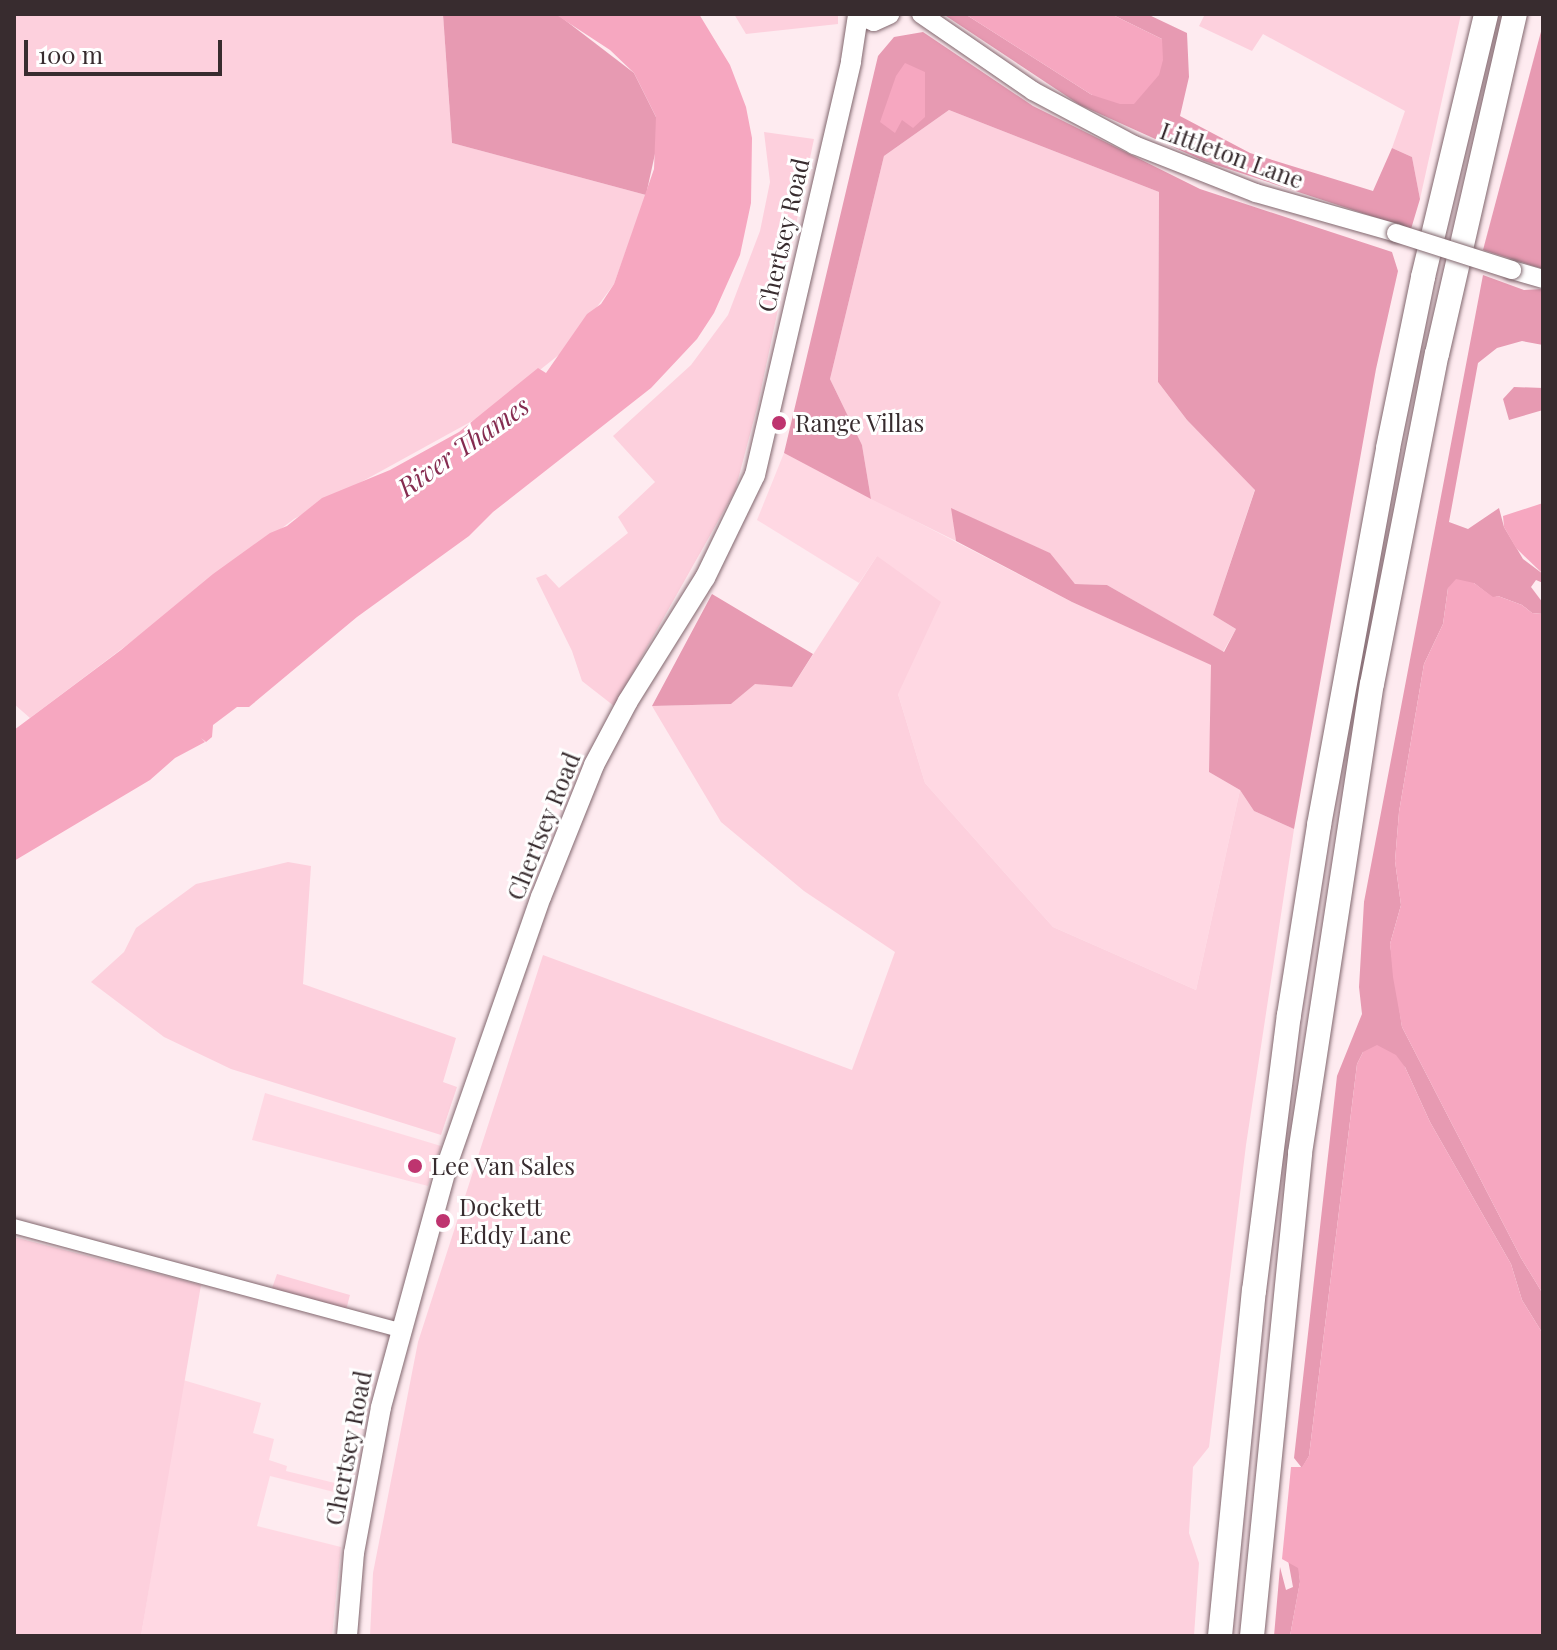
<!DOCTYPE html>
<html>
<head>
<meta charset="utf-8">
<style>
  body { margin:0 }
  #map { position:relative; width:1557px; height:1650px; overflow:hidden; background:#feebf0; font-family:"Playfair Display",serif }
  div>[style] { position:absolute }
  .built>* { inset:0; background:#ffd8e3 }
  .green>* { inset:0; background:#fdd0dd }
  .forest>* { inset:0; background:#e79ab2 }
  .water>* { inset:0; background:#f6a7c0 }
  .roads { filter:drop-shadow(0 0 2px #81676e) drop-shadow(0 0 2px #81676e) }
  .minor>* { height:14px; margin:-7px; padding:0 7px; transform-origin:7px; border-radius:7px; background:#fff }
  .tertiary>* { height:18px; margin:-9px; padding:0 9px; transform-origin:9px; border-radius:9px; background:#fff }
  .secondary>* { height:20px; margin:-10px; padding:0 10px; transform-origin:10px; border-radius:10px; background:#fff }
  .motorway>* { height:24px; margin:-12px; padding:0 12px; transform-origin:12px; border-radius:12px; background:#fff }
  .bridges { filter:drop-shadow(0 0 2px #81676e) drop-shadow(0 0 2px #81676e) }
  .tertiary-bridge>* { height:18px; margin:-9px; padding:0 9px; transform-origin:9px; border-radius:9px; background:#fff }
  .dots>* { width:22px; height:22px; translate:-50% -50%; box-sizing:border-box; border:4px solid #fff; border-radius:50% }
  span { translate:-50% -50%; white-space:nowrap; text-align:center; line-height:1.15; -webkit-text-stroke:6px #fff; paint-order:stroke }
  .street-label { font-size:24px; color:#382c2f }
  .poi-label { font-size:24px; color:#382c2f }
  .left { translate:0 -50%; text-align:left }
  .water-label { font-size:26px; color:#852c50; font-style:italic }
  .frame { position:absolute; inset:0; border:16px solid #382c2f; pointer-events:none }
  .scale { position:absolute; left:24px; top:40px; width:198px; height:36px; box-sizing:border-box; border:4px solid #382c2f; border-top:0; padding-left:10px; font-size:24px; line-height:28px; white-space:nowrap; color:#382c2f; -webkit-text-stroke:6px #fff; paint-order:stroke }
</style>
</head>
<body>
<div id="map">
  <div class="built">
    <div style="clip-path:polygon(784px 453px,1072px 602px,1212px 665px,1209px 772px,1240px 790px,1196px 990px,1053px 927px,925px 783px,898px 694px,877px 556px,859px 583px,757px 520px)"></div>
    <div style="clip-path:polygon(265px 1093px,441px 1146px,428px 1186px,252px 1140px)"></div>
    <div style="clip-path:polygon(183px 1380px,261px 1403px,253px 1433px,274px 1439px,269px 1460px,287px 1466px,286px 1471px,351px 1487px,350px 1496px,270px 1476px,257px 1526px,341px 1547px,332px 1636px,141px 1636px)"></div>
  </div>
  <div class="green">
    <div style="clip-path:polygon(14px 14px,443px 14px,452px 143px,646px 195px,614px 284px,565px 350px,483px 415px,294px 519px,30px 718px,14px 704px)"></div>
    <div style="clip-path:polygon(734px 14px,838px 14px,838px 24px,746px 34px)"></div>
    <div style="clip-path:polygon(1205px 14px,1461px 14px,1420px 199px,1412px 157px,1392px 148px,1405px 111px,1263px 34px,1252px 51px,1199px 26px)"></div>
    <div style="clip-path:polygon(949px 110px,1159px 192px,1158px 382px,1187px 420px,1255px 489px,1213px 615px,1236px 629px,1223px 652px,1107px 585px,1075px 584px,1049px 553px,952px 509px,956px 541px,871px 499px,862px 445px,830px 379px,884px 156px)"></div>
    <div style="clip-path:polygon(764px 132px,814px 139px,758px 404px,735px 491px,614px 706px,582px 681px,572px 651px,536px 578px,546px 574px,559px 588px,628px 533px,618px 517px,655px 482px,613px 436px,691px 365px,728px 315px,760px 231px,770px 182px)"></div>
    <div style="clip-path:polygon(877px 556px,941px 602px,898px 694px,925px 783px,1053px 927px,1196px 990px,1240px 790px,1254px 811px,1294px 829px,1246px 1145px,1209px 1447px,1193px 1467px,1189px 1533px,1199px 1563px,1194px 1636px,370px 1636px,373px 1573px,418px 1342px,543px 955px,852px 1070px,895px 952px,804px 891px,721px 822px,652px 706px,731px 704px,755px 683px,792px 687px)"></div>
    <div style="clip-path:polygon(288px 862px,311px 866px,303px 984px,456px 1038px,443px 1082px,457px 1087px,441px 1135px,231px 1069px,164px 1037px,91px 982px,124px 952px,136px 928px,196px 884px)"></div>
    <div style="clip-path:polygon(14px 1237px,201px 1285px,141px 1636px,14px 1636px)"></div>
    <div style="clip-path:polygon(277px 1274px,350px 1295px,346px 1310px,271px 1291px)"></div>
  </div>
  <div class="forest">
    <div style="clip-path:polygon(443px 14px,557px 14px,634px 73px,656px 117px,658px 140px,646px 195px,452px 143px)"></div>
    <div style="clip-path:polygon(943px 14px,965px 14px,1092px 95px,1162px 39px,1111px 14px,1147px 14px,1187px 33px,1189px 77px,1180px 116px,1250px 153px,1373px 191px,1392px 148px,1412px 157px,1420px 199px,1411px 229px,1204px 161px,1080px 105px)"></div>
    <div style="clip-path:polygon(1543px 24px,1543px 269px,1483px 250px)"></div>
    <div style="clip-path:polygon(923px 32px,1033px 106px,1200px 189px,1392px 252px,1398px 271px,1376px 369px,1294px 829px,1254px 811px,1240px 790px,1209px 772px,1211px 665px,1072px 602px,956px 541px,951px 508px,1050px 553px,1075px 584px,1107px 585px,1224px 652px,1236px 629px,1213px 615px,1255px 490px,1187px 420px,1158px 382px,1159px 192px,949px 110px,884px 156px,830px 379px,862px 445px,871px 499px,784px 453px,878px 56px,894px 37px)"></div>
    <div style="clip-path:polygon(1483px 275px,1524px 290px,1543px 289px,1543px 345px,1522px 341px,1497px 348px,1478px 363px,1449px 522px,1468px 529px,1499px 508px,1504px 527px,1523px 559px,1543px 574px,1543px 583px,1536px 580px,1531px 587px,1543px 603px,1543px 614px,1532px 613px,1522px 605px,1498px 596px,1493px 598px,1474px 583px,1448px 588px,1443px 624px,1424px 664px,1399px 812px,1395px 861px,1401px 905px,1390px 944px,1402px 1027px,1521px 1258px,1543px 1294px,1543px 1334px,1522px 1300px,1511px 1264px,1430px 1122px,1405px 1067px,1363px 1052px,1357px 1064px,1309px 1456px,1302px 1468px,1294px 1458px,1337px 1076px,1362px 1014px,1359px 987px,1364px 902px)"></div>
    <div style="clip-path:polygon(1514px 387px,1543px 388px,1543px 410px,1509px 420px,1503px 399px)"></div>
    <div style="clip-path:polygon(712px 594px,813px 654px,792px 687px,755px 684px,731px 704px,652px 706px)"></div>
    <div style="clip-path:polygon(1288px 1560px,1299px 1568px,1300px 1582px,1290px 1636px,1274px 1636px,1280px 1567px,1286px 1590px,1293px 1587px)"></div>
  </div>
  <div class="water">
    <div style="clip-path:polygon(555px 14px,699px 14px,730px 65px,746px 107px,752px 138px,751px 203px,740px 255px,714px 313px,697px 339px,651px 388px,493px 512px,469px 536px,357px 617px,249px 707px,237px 707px,213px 725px,212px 737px,206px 742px,201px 738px,205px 742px,175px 758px,150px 780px,14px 861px,14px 730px,121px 650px,213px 574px,270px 533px,287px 526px,322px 498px,390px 470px,459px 432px,538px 368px,546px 373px,587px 314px,601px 304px,614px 284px,654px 169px,656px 117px,634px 73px,610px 50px)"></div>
    <div style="clip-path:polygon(965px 14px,1111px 14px,1162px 39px,1163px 60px,1159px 75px,1134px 104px,1120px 104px,1092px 95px)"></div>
    <div style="clip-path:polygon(905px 63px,925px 72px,925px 117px,913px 128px,902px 120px,895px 133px,880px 122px,896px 76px)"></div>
    <div style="clip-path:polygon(1543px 503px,1543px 574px,1516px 548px,1504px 527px,1503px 516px)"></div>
    <div style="clip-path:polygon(1456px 579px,1474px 583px,1493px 597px,1498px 596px,1522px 605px,1532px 613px,1543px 614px,1543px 1294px,1521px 1258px,1402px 1027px,1393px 977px,1390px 944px,1401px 905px,1395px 861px,1399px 812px,1424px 664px,1443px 624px,1448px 588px)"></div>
    <div style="clip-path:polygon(1377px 1045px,1396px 1055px,1405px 1067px,1430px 1122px,1511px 1264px,1522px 1300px,1543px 1334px,1543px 1636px,1290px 1636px,1300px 1581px,1298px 1568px,1282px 1559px,1291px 1467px,1302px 1467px,1309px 1456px,1357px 1064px,1363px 1052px)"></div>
  </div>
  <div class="roads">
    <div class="minor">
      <div style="left:14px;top:1226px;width:400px;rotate:15.1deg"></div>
    </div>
    <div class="tertiary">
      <div style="left:921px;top:14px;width:136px;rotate:34.5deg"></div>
      <div style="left:1033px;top:91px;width:115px;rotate:28.1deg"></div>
      <div style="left:1134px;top:145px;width:131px;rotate:21.5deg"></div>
      <div style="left:1256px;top:193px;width:146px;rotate:15.9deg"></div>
      <div style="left:1512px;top:270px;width:32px;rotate:16deg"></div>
    </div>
    <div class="secondary">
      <div style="left:858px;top:14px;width:17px;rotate:24deg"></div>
      <div style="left:874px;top:21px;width:17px;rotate:-25deg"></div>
      <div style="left:347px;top:1636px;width:83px;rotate:-85.2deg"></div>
      <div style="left:354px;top:1553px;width:148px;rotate:-79.5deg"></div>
      <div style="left:381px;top:1407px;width:251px;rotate:-74.7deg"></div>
      <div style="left:447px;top:1165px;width:284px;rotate:-70.7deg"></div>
      <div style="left:541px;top:897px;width:142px;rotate:-68.1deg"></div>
      <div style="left:594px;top:765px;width:72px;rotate:-62deg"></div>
      <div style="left:628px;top:701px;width:145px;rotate:-58deg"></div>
      <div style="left:705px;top:578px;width:114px;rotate:-64.1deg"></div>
      <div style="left:755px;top:475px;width:425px;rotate:-76.9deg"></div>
      <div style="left:851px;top:61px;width:47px;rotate:-81.3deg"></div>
    </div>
    <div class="motorway">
      <div style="left:1220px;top:1636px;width:347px;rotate:-84.4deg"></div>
      <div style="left:1254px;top:1291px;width:278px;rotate:-82.8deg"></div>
      <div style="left:1289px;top:1015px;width:192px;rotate:-81deg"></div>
      <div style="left:1319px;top:825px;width:383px;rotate:-79.6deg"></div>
      <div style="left:1388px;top:448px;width:175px;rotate:-78.4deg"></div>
      <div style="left:1423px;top:277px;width:270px;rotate:-76.5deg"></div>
      <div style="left:1252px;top:1636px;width:485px;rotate:-84.3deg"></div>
      <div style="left:1300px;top:1153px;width:474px;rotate:-81.3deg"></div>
      <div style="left:1372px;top:684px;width:336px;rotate:-78.9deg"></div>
      <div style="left:1437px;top:354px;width:349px;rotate:-77.1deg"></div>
    </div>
  </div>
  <div class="bridges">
    <div class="tertiary-bridge">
      <div style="left:1396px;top:233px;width:122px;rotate:17.7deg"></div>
    </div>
  </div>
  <div class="dots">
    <div style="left:779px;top:423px;background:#be346f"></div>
    <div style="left:415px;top:1166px;background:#be346f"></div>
    <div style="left:443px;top:1221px;background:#be346f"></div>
  </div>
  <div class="street-label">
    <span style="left:1232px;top:155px;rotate:20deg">Littleton Lane</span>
    <span style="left:783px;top:235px;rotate:-77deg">Chertsey Road</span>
    <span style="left:543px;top:826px;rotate:-68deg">Chertsey Road</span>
    <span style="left:348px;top:1448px;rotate:-79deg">Chertsey Road</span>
  </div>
  <div class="poi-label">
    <span class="left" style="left:795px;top:423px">Range Villas</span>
    <span class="left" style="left:431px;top:1166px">Lee Van Sales</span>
    <span class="left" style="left:459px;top:1221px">Dockett<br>Eddy Lane</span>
  </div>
  <div class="water-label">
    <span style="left:463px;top:446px;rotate:-35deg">River Thames</span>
  </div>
  <div class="frame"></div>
  <div class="scale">100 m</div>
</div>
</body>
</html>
